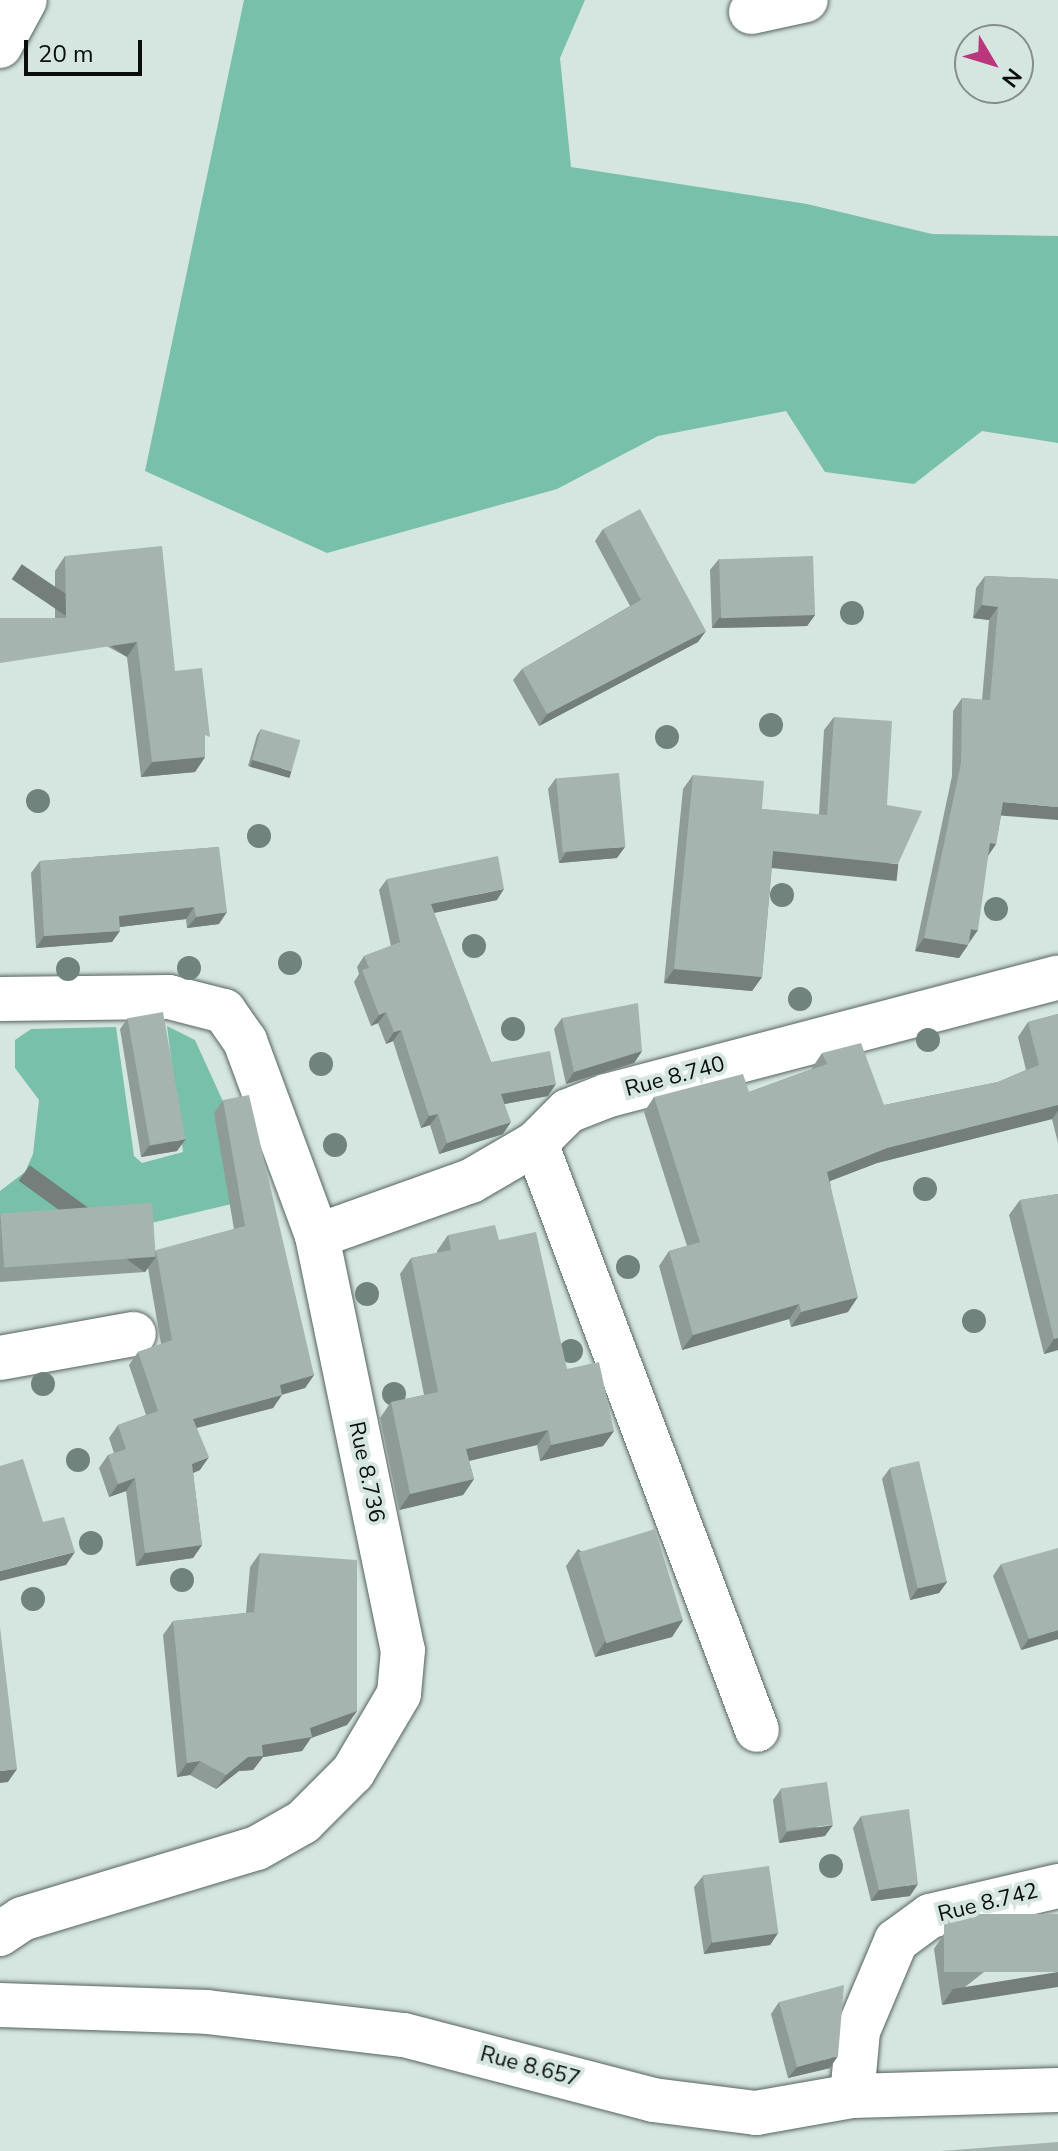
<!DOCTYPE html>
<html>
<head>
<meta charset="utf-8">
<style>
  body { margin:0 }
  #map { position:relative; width:1058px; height:2151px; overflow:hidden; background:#d5e5df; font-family:"Nunito Sans",sans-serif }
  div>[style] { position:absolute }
  .green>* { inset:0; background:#78c0a9 }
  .roads { filter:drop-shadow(0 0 2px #576460) drop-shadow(0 0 2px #576460) }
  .street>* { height:44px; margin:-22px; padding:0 22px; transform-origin:22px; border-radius:22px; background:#fff }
  .highway>* { height:44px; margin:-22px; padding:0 22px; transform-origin:22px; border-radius:22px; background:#fff }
  .trees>* { width:24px; height:24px; margin:-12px; border-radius:50%; background:#70837d }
  .wall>* { inset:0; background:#8e9b96 }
  .shaded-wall>* { inset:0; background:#747e7a; transform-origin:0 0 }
  .building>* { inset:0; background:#a5b4ae; transform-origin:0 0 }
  span { translate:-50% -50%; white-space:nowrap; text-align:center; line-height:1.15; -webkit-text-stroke:8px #d5e5df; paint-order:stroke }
  .street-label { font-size:22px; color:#0a0f0d }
  .north { position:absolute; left:954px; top:24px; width:80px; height:80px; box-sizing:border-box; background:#d5e5df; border:2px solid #848f8b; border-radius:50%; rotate:128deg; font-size:22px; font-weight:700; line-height:32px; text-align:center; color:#0a0f0d }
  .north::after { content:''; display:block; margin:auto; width:28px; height:36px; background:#ba377e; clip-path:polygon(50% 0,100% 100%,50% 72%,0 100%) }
  .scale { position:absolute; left:24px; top:40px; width:118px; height:36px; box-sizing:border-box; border:4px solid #0a0f0d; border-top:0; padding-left:10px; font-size:24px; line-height:28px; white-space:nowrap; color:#0a0f0d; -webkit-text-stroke:6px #d5e5df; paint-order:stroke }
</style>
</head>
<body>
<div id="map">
  <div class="green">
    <div style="clip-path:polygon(244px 0,585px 0,560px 58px,571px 167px,807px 204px,932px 234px,1058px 236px,1058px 443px,982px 431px,914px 484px,825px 472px,786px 411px,658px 436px,557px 489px,327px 553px,145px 471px)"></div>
    <div style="clip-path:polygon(167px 1026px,195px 1040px,236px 1130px,263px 1159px,266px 1196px,147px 1224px,0 1224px,0 1191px,25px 1172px,33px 1154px,39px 1100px,15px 1068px,15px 1040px,31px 1029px,116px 1027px,134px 1156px,142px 1163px,183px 1152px)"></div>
  </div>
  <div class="roads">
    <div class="street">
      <div style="left:751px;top:12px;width:56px;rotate:-12.3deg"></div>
      <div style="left:0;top:999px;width:169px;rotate:-0.7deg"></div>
      <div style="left:169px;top:997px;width:57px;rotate:14.3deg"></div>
      <div style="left:224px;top:1011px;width:37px;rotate:55deg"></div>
      <div style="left:245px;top:1041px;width:208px;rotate:69.7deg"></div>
      <div style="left:317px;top:1236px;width:423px;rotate:78.3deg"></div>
      <div style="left:403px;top:1650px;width:44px;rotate:95.2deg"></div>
      <div style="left:399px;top:1694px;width:91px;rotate:120.5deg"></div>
      <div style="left:353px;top:1772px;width:71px;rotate:135deg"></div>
      <div style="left:303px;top:1822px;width:53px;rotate:150.5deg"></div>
      <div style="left:257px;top:1848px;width:245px;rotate:163.2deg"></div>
      <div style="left:22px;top:1919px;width:27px;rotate:146deg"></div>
      <div style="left:536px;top:1143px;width:627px;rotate:69.37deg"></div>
      <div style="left:317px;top:1236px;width:164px;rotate:-19.7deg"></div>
      <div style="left:471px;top:1181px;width:75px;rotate:-30.3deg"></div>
      <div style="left:536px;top:1143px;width:45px;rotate:-45deg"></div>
      <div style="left:568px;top:1111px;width:41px;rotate:-21.5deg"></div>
      <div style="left:606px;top:1096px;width:467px;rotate:-14.7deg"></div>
      <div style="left:0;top:1358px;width:136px;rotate:-10.2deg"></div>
      <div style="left:0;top:2005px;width:207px;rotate:1.9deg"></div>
      <div style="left:207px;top:2012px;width:198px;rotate:6.7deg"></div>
      <div style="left:404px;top:2035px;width:257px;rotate:14.6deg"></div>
      <div style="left:653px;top:2100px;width:104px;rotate:7.2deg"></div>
      <div style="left:756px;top:2113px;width:97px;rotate:-10deg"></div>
      <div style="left:852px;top:2096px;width:206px;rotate:-1.7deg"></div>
      <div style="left:852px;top:2096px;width:65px;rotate:-84.7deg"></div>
      <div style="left:858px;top:2031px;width:98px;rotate:-67.1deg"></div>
      <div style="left:896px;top:1941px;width:42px;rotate:-36.3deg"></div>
      <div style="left:930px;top:1916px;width:131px;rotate:-13.2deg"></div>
    </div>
    <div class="highway">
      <div style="left:0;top:46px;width:52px;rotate:-61.5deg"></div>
    </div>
  </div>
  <div class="trees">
    <div style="left:852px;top:613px"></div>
    <div style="left:771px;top:725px"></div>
    <div style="left:667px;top:737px"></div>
    <div style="left:38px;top:801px"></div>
    <div style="left:259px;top:836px"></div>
    <div style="left:782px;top:895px"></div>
    <div style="left:996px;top:909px"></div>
    <div style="left:474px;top:946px"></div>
    <div style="left:290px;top:963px"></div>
    <div style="left:189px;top:968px"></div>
    <div style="left:68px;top:969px"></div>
    <div style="left:800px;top:999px"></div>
    <div style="left:513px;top:1029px"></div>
    <div style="left:928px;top:1040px"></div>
    <div style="left:321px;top:1064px"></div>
    <div style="left:335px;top:1145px"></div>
    <div style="left:925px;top:1189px"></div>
    <div style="left:628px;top:1267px"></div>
    <div style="left:367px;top:1294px"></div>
    <div style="left:974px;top:1321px"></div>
    <div style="left:571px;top:1351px"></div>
    <div style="left:43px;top:1384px"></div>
    <div style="left:394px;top:1394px"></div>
    <div style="left:78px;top:1460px"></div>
    <div style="left:91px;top:1543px"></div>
    <div style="left:182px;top:1580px"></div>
    <div style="left:33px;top:1599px"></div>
    <div style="left:831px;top:1866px"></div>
  </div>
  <div class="wall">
    <div style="clip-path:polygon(603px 529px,698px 642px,539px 726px,513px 680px,522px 669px,630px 606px,595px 541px)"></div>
    <div style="clip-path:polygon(65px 556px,175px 671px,205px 744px,205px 757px,195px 772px,141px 777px,127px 657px,55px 618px,55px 571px)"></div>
    <div style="clip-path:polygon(719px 559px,815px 615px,807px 626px,712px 628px,710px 570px)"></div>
    <div style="clip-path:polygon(985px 576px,1058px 579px,1001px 816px,996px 844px,988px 856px,969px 943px,959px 958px,915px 951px,952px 776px,953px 711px,962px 698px,982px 700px,989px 620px,973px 618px,976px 588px)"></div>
    <div style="clip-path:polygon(834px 717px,887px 805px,889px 878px,772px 866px,762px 977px,752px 991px,664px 983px,683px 789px,693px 775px,762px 809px,819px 815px,824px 730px)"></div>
    <div style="clip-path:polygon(261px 729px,287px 777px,248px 766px,257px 735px)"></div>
    <div style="clip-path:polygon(556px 778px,617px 858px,559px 863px,548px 789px)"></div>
    <div style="clip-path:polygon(219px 847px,219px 924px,187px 928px,186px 919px,120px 927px,112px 942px,36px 948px,31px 873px,40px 861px)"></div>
    <div style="clip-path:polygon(387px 879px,497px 900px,434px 913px,491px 1062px,548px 1096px,504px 1104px,503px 1134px,439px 1154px,430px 1125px,421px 1128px,393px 1041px,386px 1044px,378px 1023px,371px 1026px,354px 982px,359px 974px,357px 967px,364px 956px,391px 946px,379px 890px)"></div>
    <div style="clip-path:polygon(1058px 1014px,1058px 1143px,1052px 1119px,877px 1163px,830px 1181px,848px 1312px,791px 1327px,789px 1319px,682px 1350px,659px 1266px,669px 1251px,687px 1246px,644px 1112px,654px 1097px,749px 1092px,812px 1069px,812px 1068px,822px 1053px,884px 1105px,998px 1082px,1026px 1070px,1018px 1037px,1028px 1022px)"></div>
    <div style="clip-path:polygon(128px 1018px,177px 1151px,141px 1157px,120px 1029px)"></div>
    <div style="clip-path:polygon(562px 1018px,642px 1051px,634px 1063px,566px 1084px,554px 1029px)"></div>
    <div style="clip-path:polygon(223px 1100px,314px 1375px,305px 1388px,282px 1394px,273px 1408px,197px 1428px,200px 1470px,193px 1473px,202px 1545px,193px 1558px,136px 1566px,126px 1491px,109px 1497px,99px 1468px,108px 1455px,114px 1453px,109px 1438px,118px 1425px,146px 1415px,129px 1365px,138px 1352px,161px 1344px,148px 1268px,145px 1272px,0 1282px,0 1214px,156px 1251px,234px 1229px,214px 1113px)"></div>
    <div style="clip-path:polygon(1058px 1194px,1058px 1350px,1044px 1354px,1009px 1215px,1020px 1200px)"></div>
    <div style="clip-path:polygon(448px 1235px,499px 1240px,567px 1369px,614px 1431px,603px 1446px,540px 1461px,537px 1445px,469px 1461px,474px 1479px,463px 1495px,399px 1510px,380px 1418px,391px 1402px,424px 1395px,400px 1274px,411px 1258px,437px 1253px,437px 1251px)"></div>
    <div style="clip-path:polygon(890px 1468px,947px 1582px,939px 1593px,910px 1600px,882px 1479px)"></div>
    <div style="clip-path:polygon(578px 1549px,683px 1620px,672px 1637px,595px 1657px,566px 1566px)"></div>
    <div style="clip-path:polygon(260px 1553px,357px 1711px,347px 1725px,311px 1738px,302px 1751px,263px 1757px,253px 1770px,239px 1771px,216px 1789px,190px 1775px,177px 1777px,163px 1635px,173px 1621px,246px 1613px,250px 1567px)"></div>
    <div style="clip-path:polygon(1001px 1564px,1058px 1639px,1021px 1650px,993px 1576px)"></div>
    <div style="clip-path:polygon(781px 1789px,825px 1836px,779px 1843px,773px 1800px)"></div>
    <div style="clip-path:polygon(861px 1816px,910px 1896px,871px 1901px,853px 1828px)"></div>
    <div style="clip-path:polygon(703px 1876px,778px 1933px,770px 1945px,704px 1954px,694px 1887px)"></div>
    <div style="clip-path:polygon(1058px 1914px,942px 2005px,934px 1949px,945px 1932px)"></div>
    <div style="clip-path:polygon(779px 2002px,830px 2068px,788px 2078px,771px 2014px)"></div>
  </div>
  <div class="shaded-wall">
    <div style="clip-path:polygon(982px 605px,998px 607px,989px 620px,973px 618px)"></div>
    <div style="clip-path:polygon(815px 615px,807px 626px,712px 628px,720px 617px)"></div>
    <div style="clip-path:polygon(706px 631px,698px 642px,539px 726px,547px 714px)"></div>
    <div style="left:137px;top:642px;width:18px;height:139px;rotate:124deg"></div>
    <div style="clip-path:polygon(205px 757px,195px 772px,141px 777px,152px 762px)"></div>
    <div style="left:252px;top:760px;width:41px;height:7px;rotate:16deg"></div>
    <div style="clip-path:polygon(1003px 802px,1058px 807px,1058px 820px,994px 815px)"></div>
    <div style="clip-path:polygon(990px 843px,996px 844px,987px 857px)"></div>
    <div style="clip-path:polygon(625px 847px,617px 858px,559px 863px,567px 851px)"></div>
    <div style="left:773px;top:851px;width:126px;height:17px;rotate:6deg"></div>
    <div style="clip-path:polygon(504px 889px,497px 900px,423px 915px,431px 904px)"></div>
    <div style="clip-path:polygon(194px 907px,186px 919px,111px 928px,119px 916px)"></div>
    <div style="clip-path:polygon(227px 912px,219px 924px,187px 928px,196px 917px)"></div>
    <div style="clip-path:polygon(971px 929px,978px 930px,969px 943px)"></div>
    <div style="clip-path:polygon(120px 931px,112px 942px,36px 948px,44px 936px)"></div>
    <div style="clip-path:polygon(924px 938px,968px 945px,959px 958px,915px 951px)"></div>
    <div style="clip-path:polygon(674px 969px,762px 977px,752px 991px,664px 983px)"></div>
    <div style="clip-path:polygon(386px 1012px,378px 1023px,371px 1026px,379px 1015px)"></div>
    <div style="clip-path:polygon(401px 1030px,393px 1041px,386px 1044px,394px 1032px)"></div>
    <div style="clip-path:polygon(642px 1051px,634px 1063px,566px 1084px,574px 1072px)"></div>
    <div style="clip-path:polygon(556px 1084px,548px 1096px,494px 1106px,501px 1094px)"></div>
    <div style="clip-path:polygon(1058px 1105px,1058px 1111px,1052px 1119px,877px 1163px,817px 1186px,827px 1172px,887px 1148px)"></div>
    <div style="clip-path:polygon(438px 1114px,430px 1125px,421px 1128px,429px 1116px)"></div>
    <div style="clip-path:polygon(511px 1122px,503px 1134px,439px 1154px,447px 1143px)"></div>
    <div style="clip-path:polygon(186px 1139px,177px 1151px,141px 1157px,149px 1146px)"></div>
    <div style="left:156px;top:1257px;width:19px;height:156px;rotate:126deg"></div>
    <div style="clip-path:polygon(858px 1297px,848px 1312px,791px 1327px,801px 1312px)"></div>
    <div style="clip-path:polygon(799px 1304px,789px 1319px,682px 1350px,693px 1335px)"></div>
    <div style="clip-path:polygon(1058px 1338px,1058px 1350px,1044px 1354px,1054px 1339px)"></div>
    <div style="clip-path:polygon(314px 1375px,305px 1388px,271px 1398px,280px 1385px)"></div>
    <div style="clip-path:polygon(282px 1395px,273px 1408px,184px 1431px,193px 1419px)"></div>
    <div style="clip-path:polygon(548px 1430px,537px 1445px,455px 1464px,466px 1449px)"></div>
    <div style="clip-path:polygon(614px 1431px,603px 1446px,540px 1461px,551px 1445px)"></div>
    <div style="clip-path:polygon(209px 1457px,200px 1470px,183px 1477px,192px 1464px)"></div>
    <div style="clip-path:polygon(135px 1478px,126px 1491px,109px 1497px,118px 1484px)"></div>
    <div style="clip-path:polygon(474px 1479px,463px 1495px,399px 1510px,410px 1494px)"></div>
    <div style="clip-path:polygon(202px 1545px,193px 1558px,136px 1566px,145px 1553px)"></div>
    <div style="clip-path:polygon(75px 1552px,66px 1565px,0 1581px,0 1571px)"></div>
    <div style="clip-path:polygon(947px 1582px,939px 1593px,910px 1600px,918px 1588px)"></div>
    <div style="clip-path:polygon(683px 1620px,672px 1637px,595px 1657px,606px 1640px)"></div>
    <div style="clip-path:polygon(1058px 1630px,1058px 1639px,1021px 1650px,1029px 1639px)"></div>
    <div style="clip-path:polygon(357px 1711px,347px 1725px,311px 1738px,302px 1751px,263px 1757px,253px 1770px,239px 1771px,216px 1789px,226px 1775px,262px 1745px)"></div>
    <div style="clip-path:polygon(200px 1761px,190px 1775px,177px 1777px,187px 1763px)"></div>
    <div style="clip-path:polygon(17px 1769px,8px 1782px,0 1783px,0 1771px)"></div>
    <div style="clip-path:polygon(833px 1825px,825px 1836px,779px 1843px,787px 1832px)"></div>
    <div style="clip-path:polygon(918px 1884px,910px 1896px,871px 1901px,879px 1890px)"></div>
    <div style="clip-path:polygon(778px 1933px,770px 1945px,704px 1954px,712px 1942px)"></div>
    <div style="clip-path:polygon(1058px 1972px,1058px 1987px,942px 2005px,953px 1989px)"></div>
    <div style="clip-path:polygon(838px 2056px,830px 2068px,788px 2078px,797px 2067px)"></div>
  </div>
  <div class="building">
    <div style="clip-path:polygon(640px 509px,706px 631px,547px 714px,522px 669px,641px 600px,603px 529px)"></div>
    <div style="clip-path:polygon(162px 546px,175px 671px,202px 668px,210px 737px,205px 735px,205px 757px,152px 762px,137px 642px,0 663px,0 618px,66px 618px,65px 556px)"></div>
    <div style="left:813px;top:556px;width:59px;height:94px;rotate:88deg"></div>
    <div style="clip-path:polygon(985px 576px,1058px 579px,1058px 807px,1003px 802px,996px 844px,990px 843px,978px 930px,971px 929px,968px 945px,924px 938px,961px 763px,962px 698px,990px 700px,998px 607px,982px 605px)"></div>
    <div style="clip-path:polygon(834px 717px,892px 721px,887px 805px,922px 811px,898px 864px,773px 851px,762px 977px,674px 969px,693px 775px,764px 781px,762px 809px,827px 815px)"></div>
    <div style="left:261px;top:729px;width:41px;height:32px;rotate:16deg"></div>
    <div style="left:619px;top:773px;width:74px;height:63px;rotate:85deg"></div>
    <div style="clip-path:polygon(219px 847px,227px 912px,196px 917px,194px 907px,119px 916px,120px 931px,44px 936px,40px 861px)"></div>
    <div style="clip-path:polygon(498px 856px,504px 889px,431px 904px,491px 1062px,550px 1051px,556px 1084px,501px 1094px,511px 1122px,447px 1143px,438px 1114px,429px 1116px,401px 1030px,394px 1032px,386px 1012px,379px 1015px,362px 970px,369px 968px,364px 956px,400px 942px,387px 879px)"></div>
    <div style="clip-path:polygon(638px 1003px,642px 1051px,574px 1072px,562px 1018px)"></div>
    <div style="left:163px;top:1012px;width:129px;height:36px;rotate:80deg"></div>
    <div style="clip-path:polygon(1058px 1014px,1058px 1105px,887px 1148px,827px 1172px,858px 1297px,801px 1312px,799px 1304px,693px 1335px,669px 1251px,700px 1242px,654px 1097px,743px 1074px,749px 1092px,827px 1064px,822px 1053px,861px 1043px,884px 1105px,998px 1082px,1039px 1065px,1028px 1022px)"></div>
    <div style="clip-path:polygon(249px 1095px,314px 1375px,280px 1385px,282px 1395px,193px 1419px,209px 1457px,192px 1464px,202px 1545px,145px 1553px,135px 1478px,118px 1484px,108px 1455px,126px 1449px,118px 1425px,158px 1411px,138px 1352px,172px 1340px,156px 1250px,245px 1226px,223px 1100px)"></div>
    <div style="clip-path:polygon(1058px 1194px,1058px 1338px,1054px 1339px,1020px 1200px)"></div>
    <div style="left:152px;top:1203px;width:54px;height:152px;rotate:86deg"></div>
    <div style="clip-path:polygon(495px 1225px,499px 1240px,536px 1232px,567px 1369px,599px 1362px,614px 1431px,551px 1445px,548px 1430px,466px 1449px,474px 1479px,410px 1494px,391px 1402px,438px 1392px,411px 1258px,451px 1250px,448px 1235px)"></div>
    <div style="clip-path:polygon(23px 1459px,43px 1522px,64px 1517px,75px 1552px,0 1571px,0 1466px)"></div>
    <div style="left:919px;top:1461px;width:124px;height:30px;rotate:77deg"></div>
    <div style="left:655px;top:1529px;width:95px;height:80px;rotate:73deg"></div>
    <div style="clip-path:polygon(1058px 1548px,1058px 1630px,1029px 1639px,1001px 1564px)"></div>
    <div style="clip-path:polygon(260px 1553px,357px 1560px,357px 1711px,310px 1728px,312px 1737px,262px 1745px,263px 1756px,248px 1757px,226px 1775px,200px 1761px,187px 1763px,173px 1621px,254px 1612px)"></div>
    <div style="clip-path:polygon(0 1627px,17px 1769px,0 1771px)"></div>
    <div style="left:827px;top:1782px;width:43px;height:47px;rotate:82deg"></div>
    <div style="clip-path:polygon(909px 1809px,918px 1884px,879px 1890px,861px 1816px)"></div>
    <div style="left:769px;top:1866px;width:68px;height:67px;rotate:82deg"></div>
    <div style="left:1058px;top:1914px;width:58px;height:114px;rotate:90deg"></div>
    <div style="clip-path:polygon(844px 1985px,838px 2056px,797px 2067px,779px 2002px)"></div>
    <div style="clip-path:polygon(1058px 2142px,1058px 2151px,941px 2151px)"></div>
  </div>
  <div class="street-label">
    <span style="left:675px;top:1077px;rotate:-15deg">Rue 8.740</span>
    <span style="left:366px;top:1472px;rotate:78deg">Rue 8.736</span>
    <span style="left:988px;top:1903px;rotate:-14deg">Rue 8.742</span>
    <span style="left:530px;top:2067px;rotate:15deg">Rue 8.657</span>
  </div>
  <div class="north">N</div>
  <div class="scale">20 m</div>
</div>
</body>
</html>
